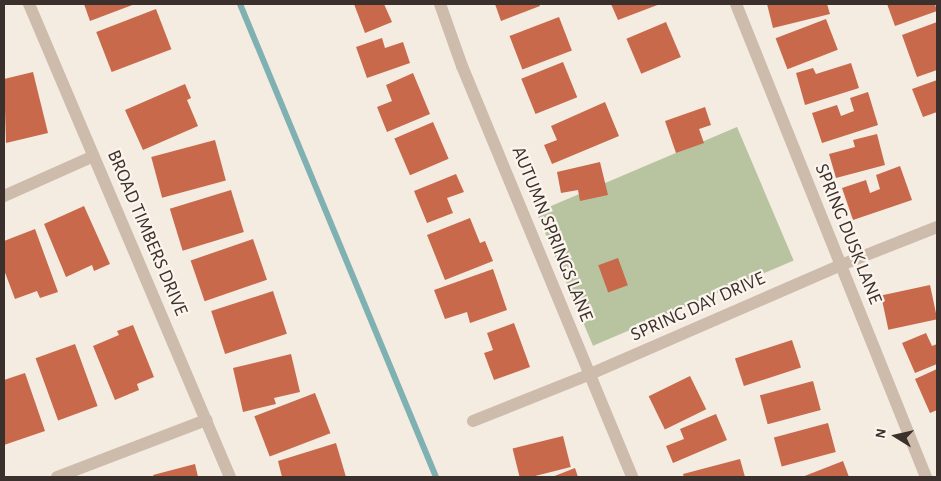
<!DOCTYPE html>
<html>
<head>
<meta charset="utf-8">
<style>
  body { margin:0 }
  #map { position:relative; width:941px; height:481px; overflow:hidden; background:#f4ebe1; font-family:"Alegreya Sans",sans-serif }
  div>[style] { position:absolute }
  .green>* { inset:0; background:#b8c4a0; transform-origin:0 0 }
  .stream>* { height:6px; margin:-3px; padding:0 3px; transform-origin:3px; border-radius:3px; background:#7fb0b2 }
  .building>* { inset:0; background:#c8694b; transform-origin:0 0 }
  .minor>* { height:12px; margin:-6px; padding:0 6px; transform-origin:6px; border-radius:6px; background:#cdbbac }
  span { translate:-50% -50%; white-space:nowrap; text-align:center; line-height:1.15; -webkit-text-stroke:4.5px #fbf5ee; paint-order:stroke }
  .street-label { font-size:19px; color:#3b302b }
  .frame { position:absolute; inset:0; border:5px solid #3b302b; pointer-events:none }
  .north { position:absolute; left:871px; top:411px; width:50px; height:50px; -webkit-text-stroke:4px #fbf5ee; paint-order:stroke; rotate:280deg; font-size:14px; font-weight:700; line-height:20px; text-align:center; color:#3b302b }
  .north::after { content:''; display:block; margin:auto; width:18px; height:22px; background:#3b302b; clip-path:polygon(50% 0,100% 100%,50% 72%,0 100%) }
</style>
</head>
<body>
<div id="map">
  <div class="green">
    <div style="left:737px;top:127px;width:145px;height:218px;rotate:67deg"></div>
  </div>
  <div class="stream">
    <div style="left:240px;top:4px;width:512px;rotate:67.49deg"></div>
  </div>
  <div class="building">
    <div style="clip-path:polygon(84px 4px,135px 4px,90px 21px)"></div>
    <div style="clip-path:polygon(354px 4px,384px 4px,392px 22px,365px 33px)"></div>
    <div style="clip-path:polygon(495px 4px,539px 4px,540px 6px,501px 21px)"></div>
    <div style="clip-path:polygon(611px 4px,660px 4px,618px 20px)"></div>
    <div style="clip-path:polygon(767px 4px,827px 4px,830px 14px,773px 28px)"></div>
    <div style="clip-path:polygon(887px 4px,935px 4px,937px 11px,895px 26px)"></div>
    <div style="left:156px;top:9px;width:43px;height:64px;rotate:69deg"></div>
    <div style="left:559px;top:17px;width:36px;height:53px;rotate:69deg"></div>
    <div style="left:826px;top:19px;width:33px;height:54px;rotate:69deg"></div>
    <div style="left:666px;top:22px;width:38px;height:43px;rotate:67deg"></div>
    <div style="clip-path:polygon(937px 22px,937px 70px,917px 77px,902px 35px)"></div>
    <div style="clip-path:polygon(382px 38px,385px 48px,403px 42px,410px 63px,367px 78px,356px 47px)"></div>
    <div style="left:563px;top:62px;width:38px;height:45px;rotate:68deg"></div>
    <div style="clip-path:polygon(851px 63px,859px 88px,805px 105px,796px 73px,813px 68px,816px 74px)"></div>
    <div style="clip-path:polygon(33px 72px,48px 133px,6px 143px,4px 79px)"></div>
    <div style="clip-path:polygon(413px 73px,430px 114px,387px 132px,377px 107px,392px 101px,386px 85px)"></div>
    <div style="clip-path:polygon(937px 80px,937px 112px,923px 117px,912px 89px)"></div>
    <div style="clip-path:polygon(185px 84px,191px 98px,187px 100px,198px 126px,143px 150px,125px 110px)"></div>
    <div style="clip-path:polygon(868px 92px,878px 125px,822px 143px,812px 113px,837px 105px,841px 116px,854px 111px,850px 98px)"></div>
    <div style="clip-path:polygon(605px 102px,619px 136px,552px 164px,544px 145px,557px 140px,551px 126px)"></div>
    <div style="clip-path:polygon(705px 107px,711px 125px,699px 129px,704px 143px,676px 153px,665px 121px)"></div>
    <div style="left:433px;top:122px;width:40px;height:42px;rotate:67deg"></div>
    <div style="clip-path:polygon(877px 134px,885px 165px,836px 178px,829px 154px,855px 147px,853px 140px)"></div>
    <div style="left:215px;top:140px;width:42px;height:66px;rotate:75deg"></div>
    <div style="clip-path:polygon(600px 162px,608px 195px,580px 201px,578px 190px,561px 193px,557px 172px)"></div>
    <div style="clip-path:polygon(900px 166px,912px 200px,853px 220px,842px 188px,866px 180px,870px 193px,880px 189px,876px 175px)"></div>
    <div style="clip-path:polygon(456px 174px,464px 192px,447px 198px,453px 213px,427px 223px,414px 191px)"></div>
    <div style="left:231px;top:190px;width:44px;height:64px;rotate:73deg"></div>
    <div style="clip-path:polygon(84px 206px,110px 264px,94px 271px,92px 265px,66px 277px,44px 224px)"></div>
    <div style="clip-path:polygon(470px 218px,480px 243px,485px 241px,493px 261px,445px 280px,427px 235px)"></div>
    <div style="clip-path:polygon(35px 229px,58px 292px,40px 298px,37px 291px,15px 299px,4px 270px,4px 241px)"></div>
    <div style="left:253px;top:239px;width:43px;height:66px;rotate:71deg"></div>
    <div style="left:618px;top:258px;width:29px;height:21px;rotate:70deg"></div>
    <div style="clip-path:polygon(493px 269px,507px 310px,470px 323px,467px 312px,445px 319px,434px 290px)"></div>
    <div style="left:930px;top:285px;width:35px;height:50px;rotate:78deg"></div>
    <div style="left:273px;top:291px;width:45px;height:65px;rotate:72deg"></div>
    <div style="clip-path:polygon(514px 323px,530px 367px,494px 380px,484px 353px,493px 350px,487px 333px)"></div>
    <div style="clip-path:polygon(133px 325px,154px 377px,137px 384px,139px 390px,115px 400px,93px 346px,119px 335px,117px 331px)"></div>
    <div style="clip-path:polygon(926px 333px,932px 346px,937px 344px,937px 364px,915px 373px,902px 343px)"></div>
    <div style="left:792px;top:340px;width:29px;height:60px;rotate:72deg"></div>
    <div style="left:75px;top:344px;width:66px;height:42px;rotate:70deg"></div>
    <div style="clip-path:polygon(291px 354px,300px 392px,274px 398px,276px 404px,243px 412px,233px 368px)"></div>
    <div style="clip-path:polygon(937px 369px,937px 410px,930px 413px,915px 379px)"></div>
    <div style="clip-path:polygon(25px 373px,45px 431px,4px 445px,4px 380px)"></div>
    <div style="left:690px;top:376px;width:37px;height:46px;rotate:64deg"></div>
    <div style="left:813px;top:381px;width:30px;height:55px;rotate:75deg"></div>
    <div style="left:315px;top:393px;width:43px;height:65px;rotate:69deg"></div>
    <div style="clip-path:polygon(716px 414px,727px 440px,673px 463px,666px 446px,684px 439px,680px 429px)"></div>
    <div style="left:828px;top:423px;width:30px;height:56px;rotate:75deg"></div>
    <div style="left:563px;top:436px;width:32px;height:52px;rotate:76deg"></div>
    <div style="clip-path:polygon(336px 443px,346px 477px,282px 477px,278px 461px)"></div>
    <div style="clip-path:polygon(740px 459px,745px 477px,684px 477px,683px 474px)"></div>
    <div style="clip-path:polygon(843px 461px,849px 477px,802px 477px)"></div>
    <div style="clip-path:polygon(195px 464px,198px 477px,154px 477px,153px 475px)"></div>
    <div style="clip-path:polygon(575px 468px,578px 477px,552px 477px)"></div>
  </div>
  <div class="minor">
    <div style="left:29px;top:4px;width:514px;rotate:66.98deg"></div>
    <div style="left:440px;top:4px;width:66px;rotate:70.5deg"></div>
    <div style="left:462px;top:66px;width:445px;rotate:67.5deg"></div>
    <div style="left:736px;top:4px;width:510px;rotate:68.12deg"></div>
    <div style="left:4px;top:196px;width:98px;rotate:-24deg"></div>
    <div style="left:473px;top:421px;width:124px;rotate:-21.8deg"></div>
    <div style="left:588px;top:375px;width:276px;rotate:-23.5deg"></div>
    <div style="left:841px;top:265px;width:103px;rotate:-21.6deg"></div>
    <div style="left:57px;top:477px;width:160px;rotate:-20.9deg"></div>
  </div>
  <div class="street-label">
    <span style="left:147px;top:233px;rotate:67deg">BROAD TIMBERS DRIVE</span>
    <span style="left:552px;top:234px;rotate:68deg">AUTUMN SPRINGS LANE</span>
    <span style="left:848px;top:234px;rotate:68deg">SPRING DUSK LANE</span>
    <span style="left:698px;top:307px;rotate:-24deg">SPRING DAY DRIVE</span>
  </div>
  <div class="frame"></div>
  <div class="north">N</div>
</div>
</body>
</html>
